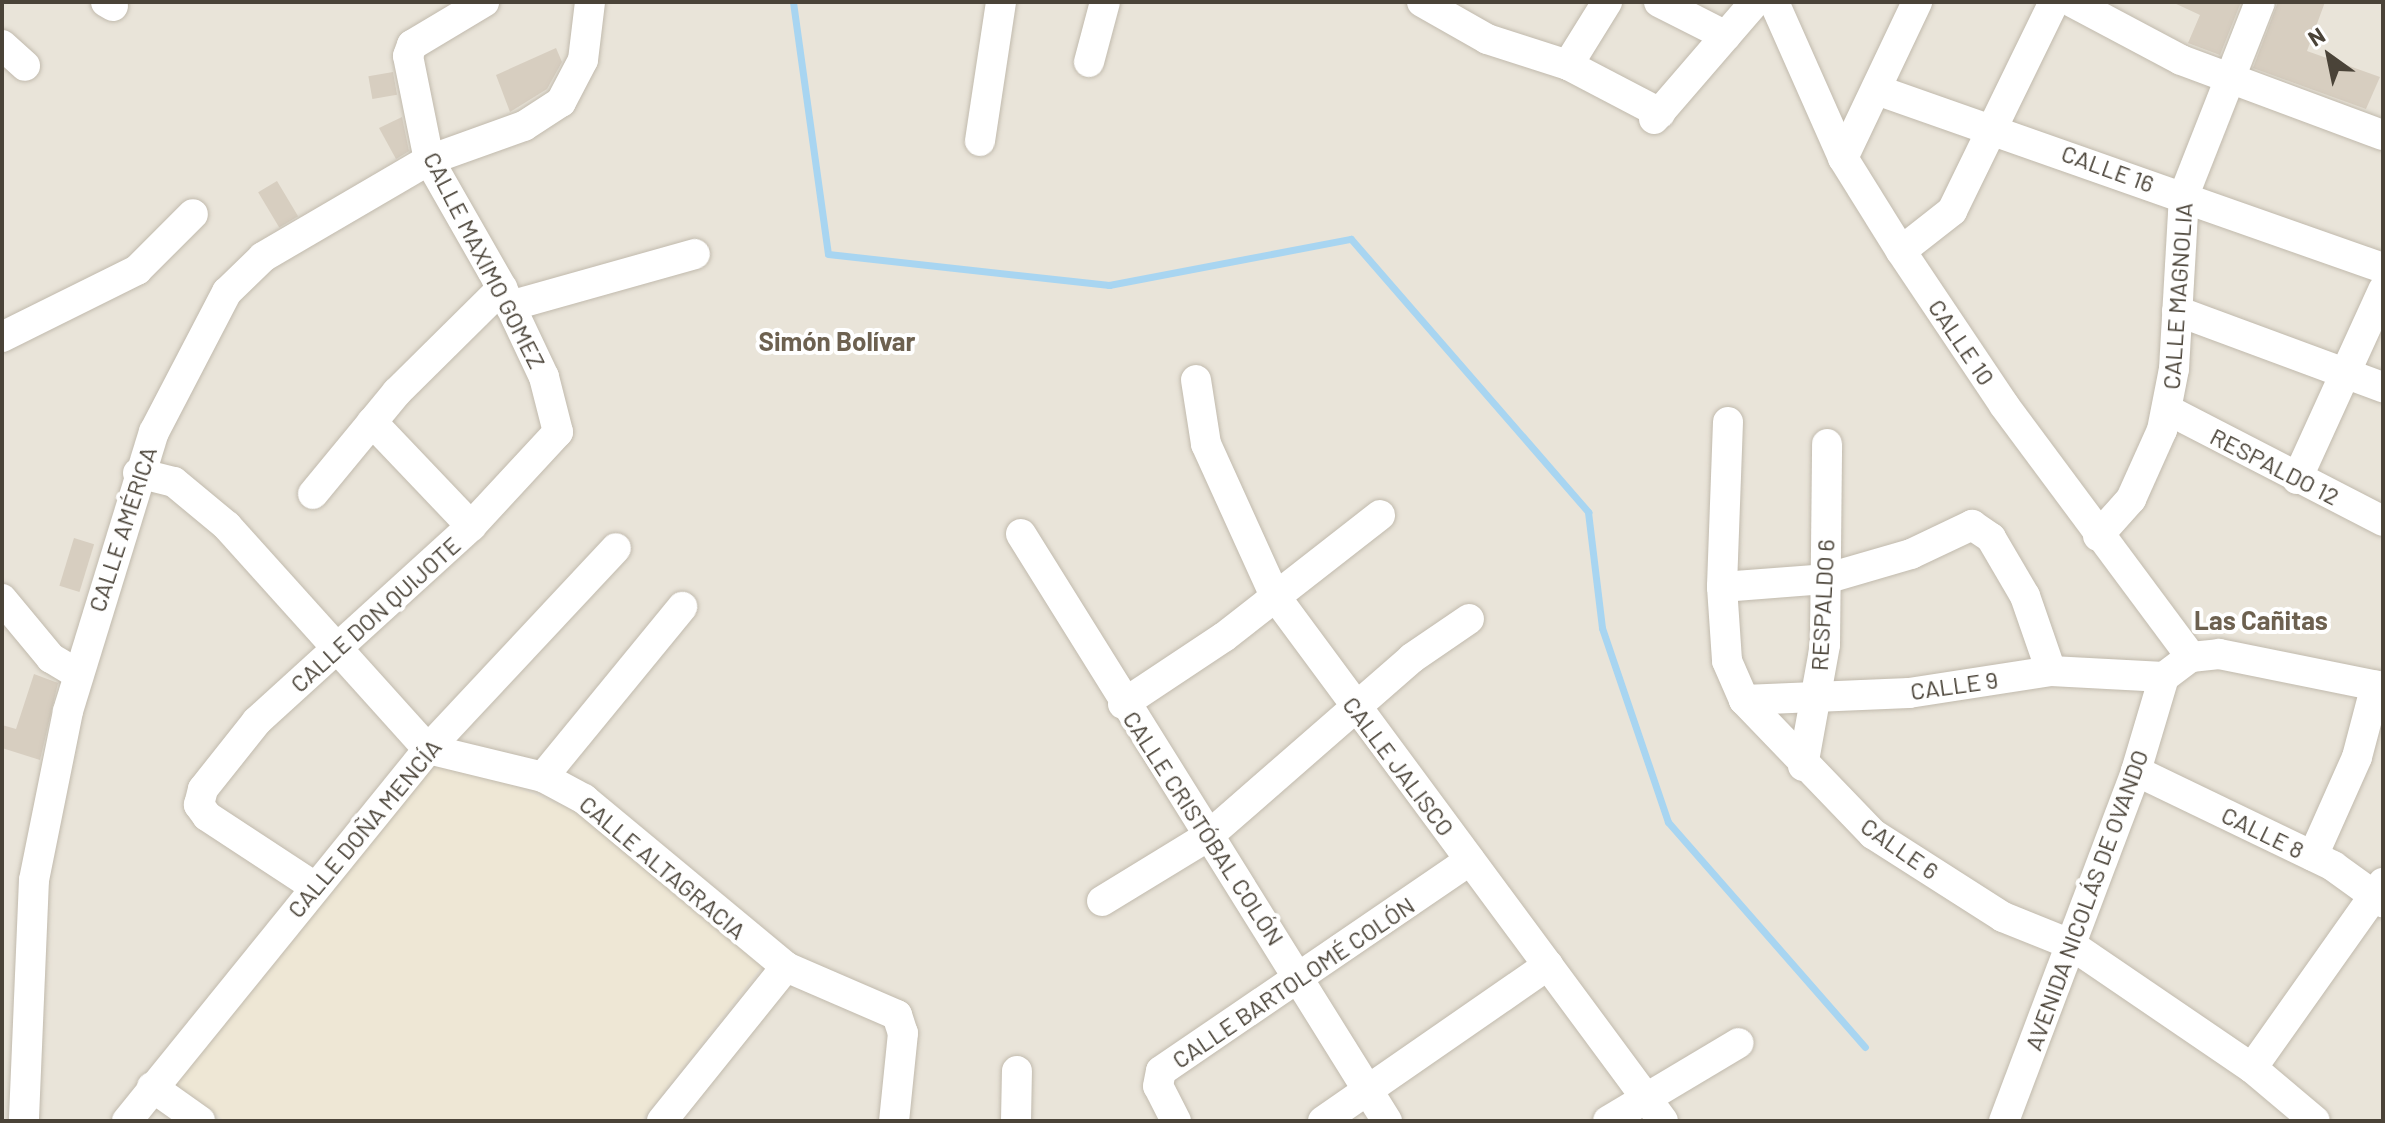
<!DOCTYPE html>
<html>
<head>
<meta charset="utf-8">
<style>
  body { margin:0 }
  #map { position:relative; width:2385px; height:1123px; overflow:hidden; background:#f5f2eb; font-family:Barlow,sans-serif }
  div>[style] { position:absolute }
  .residential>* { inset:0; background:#e9e4d9; transform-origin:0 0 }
  .education>* { inset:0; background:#eee7d5 }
  .stream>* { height:7px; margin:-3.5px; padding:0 3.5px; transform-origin:3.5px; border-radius:3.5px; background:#a8d5f1 }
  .building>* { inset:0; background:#d7cec0; transform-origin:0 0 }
  .roads { filter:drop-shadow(0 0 2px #c1baad) drop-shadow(0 0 2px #c1baad) }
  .minor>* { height:30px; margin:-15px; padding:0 15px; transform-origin:15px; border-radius:15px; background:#fff }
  span { translate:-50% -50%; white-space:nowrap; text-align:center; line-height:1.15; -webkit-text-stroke:8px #fff; paint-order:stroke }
  .street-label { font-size:24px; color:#4a4338 }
  .neighbourhood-label { font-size:26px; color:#6d6150; font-weight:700 }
  .frame { position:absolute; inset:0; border:4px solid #4a4338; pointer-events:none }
  .north { position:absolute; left:2289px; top:16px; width:80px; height:80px; -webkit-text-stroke:6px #fff; paint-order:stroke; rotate:327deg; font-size:22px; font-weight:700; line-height:32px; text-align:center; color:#4a4338 }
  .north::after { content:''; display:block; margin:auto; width:28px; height:36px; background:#4a4338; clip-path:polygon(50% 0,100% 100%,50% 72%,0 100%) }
</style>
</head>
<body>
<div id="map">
  <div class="residential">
    <div style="left:2px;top:2px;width:2381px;height:1119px"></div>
  </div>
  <div class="education">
    <div style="clip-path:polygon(432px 763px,502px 781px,576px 812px,762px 966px,641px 1121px,225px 1121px,173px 1083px)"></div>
  </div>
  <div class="stream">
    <div style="left:793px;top:2px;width:254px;rotate:82.1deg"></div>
    <div style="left:828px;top:254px;width:283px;rotate:6.3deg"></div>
    <div style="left:1109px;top:285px;width:246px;rotate:-10.8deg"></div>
    <div style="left:1351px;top:239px;width:362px;rotate:49deg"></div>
    <div style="left:1588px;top:512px;width:117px;rotate:83.1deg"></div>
    <div style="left:1602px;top:628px;width:205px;rotate:71.2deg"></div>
    <div style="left:1668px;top:822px;width:299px;rotate:48.8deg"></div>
  </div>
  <div class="building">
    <div style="clip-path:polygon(2172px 2px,2241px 2px,2220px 55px,2188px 43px,2200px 15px)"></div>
    <div style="clip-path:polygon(2278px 2px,2325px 2px,2307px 51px,2380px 77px,2366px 109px,2253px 68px)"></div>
    <div style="clip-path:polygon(556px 48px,562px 62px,547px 89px,510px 112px,496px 75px)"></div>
    <div style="left:393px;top:72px;width:23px;height:25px;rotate:80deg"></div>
    <div style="clip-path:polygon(402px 117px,409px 151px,396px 159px,379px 128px)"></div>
    <div style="left:277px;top:181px;width:41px;height:22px;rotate:59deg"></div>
    <div style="left:74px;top:538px;width:21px;height:50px;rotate:17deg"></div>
    <div style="clip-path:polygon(34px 674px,58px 683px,40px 760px,2px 748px,2px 725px,16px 729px)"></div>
  </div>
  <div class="roads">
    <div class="minor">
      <div style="left:106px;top:2px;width:8px;rotate:30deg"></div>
      <div style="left:1422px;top:2px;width:75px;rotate:29.6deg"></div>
      <div style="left:1487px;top:39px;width:85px;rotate:17.8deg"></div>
      <div style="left:1568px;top:65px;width:104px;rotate:27.6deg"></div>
      <div style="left:1659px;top:2px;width:75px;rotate:26.9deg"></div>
      <div style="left:1774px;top:2px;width:171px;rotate:66.1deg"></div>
      <div style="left:1843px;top:158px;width:110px;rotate:58.1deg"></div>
      <div style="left:1901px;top:251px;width:185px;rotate:56.2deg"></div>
      <div style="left:2004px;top:405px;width:314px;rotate:53.4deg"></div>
      <div style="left:2072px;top:2px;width:123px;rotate:28deg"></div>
      <div style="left:2181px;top:60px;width:215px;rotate:20.4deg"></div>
      <div style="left:2px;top:45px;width:31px;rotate:42deg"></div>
      <div style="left:1089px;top:62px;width:62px;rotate:-75.1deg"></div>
      <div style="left:1568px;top:65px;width:74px;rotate:-58.2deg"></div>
      <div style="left:1877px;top:90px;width:536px;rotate:19.38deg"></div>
      <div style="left:1654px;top:119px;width:155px;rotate:-49.2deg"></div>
      <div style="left:980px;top:141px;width:141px;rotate:-81.4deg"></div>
      <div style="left:1843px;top:158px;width:173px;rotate:-64.6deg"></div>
      <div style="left:1901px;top:251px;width:65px;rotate:-38.1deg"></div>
      <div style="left:1952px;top:211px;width:233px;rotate:-64deg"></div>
      <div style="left:510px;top:306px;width:192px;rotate:-15.7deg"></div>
      <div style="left:2177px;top:311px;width:220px;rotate:20.3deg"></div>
      <div style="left:2px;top:337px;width:151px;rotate:-26.4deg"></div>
      <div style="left:137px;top:270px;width:79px;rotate:-45deg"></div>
      <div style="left:1196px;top:380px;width:65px;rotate:81.1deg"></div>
      <div style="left:1206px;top:444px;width:167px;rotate:65.6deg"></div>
      <div style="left:1275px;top:596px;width:653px;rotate:53.53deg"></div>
      <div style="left:2168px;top:410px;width:242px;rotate:27.3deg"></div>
      <div style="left:372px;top:422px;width:144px;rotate:46.4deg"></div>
      <div style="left:1728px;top:422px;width:165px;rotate:92.1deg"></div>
      <div style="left:1722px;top:587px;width:74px;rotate:86.1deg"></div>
      <div style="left:1727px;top:661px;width:43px;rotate:66.4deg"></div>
      <div style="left:1744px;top:700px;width:186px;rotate:46.1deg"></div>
      <div style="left:1873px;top:834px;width:154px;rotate:32.6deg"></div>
      <div style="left:2003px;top:917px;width:72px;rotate:21.9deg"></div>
      <div style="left:2070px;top:944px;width:220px;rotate:34.3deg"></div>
      <div style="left:2252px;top:1068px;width:82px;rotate:40.1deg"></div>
      <div style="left:138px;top:473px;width:37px;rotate:14deg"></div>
      <div style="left:174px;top:482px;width:69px;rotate:39.7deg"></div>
      <div style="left:227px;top:526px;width:300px;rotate:48deg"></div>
      <div style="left:428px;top:749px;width:118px;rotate:13.7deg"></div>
      <div style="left:543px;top:777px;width:47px;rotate:28.2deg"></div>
      <div style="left:584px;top:799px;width:263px;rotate:39.7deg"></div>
      <div style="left:786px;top:967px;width:121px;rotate:23.4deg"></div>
      <div style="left:897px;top:1015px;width:19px;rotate:72deg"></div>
      <div style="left:903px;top:1033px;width:88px;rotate:95.8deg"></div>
      <div style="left:2297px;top:479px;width:208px;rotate:-65.5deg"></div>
      <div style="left:313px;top:494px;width:132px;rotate:-50.5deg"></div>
      <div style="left:397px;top:392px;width:148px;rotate:-44.7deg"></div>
      <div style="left:1021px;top:534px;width:692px;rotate:58.06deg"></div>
      <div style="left:2098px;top:536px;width:50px;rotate:-48.3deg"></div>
      <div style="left:2131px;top:499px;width:76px;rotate:-65.8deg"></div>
      <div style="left:2162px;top:430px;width:62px;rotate:-78.9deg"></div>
      <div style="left:2174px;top:369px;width:174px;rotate:-86.7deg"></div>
      <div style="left:2184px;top:195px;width:207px;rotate:-68.5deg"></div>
      <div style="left:1722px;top:587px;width:103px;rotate:-4.4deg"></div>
      <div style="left:1825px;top:579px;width:90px;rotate:-16.2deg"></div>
      <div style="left:1911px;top:554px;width:68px;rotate:-25.4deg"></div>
      <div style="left:1972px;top:525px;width:23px;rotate:34deg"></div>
      <div style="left:1991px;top:538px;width:67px;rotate:59.6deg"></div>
      <div style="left:2025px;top:596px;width:79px;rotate:70.9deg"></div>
      <div style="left:2px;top:599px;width:77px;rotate:50.3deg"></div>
      <div style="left:51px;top:658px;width:31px;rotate:31deg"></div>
      <div style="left:1744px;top:700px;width:165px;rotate:-2.4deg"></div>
      <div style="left:1909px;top:693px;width:144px;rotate:-8.8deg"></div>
      <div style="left:2051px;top:671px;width:113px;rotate:3deg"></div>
      <div style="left:1123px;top:704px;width:121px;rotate:-33.6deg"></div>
      <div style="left:1224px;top:637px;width:198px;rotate:-38deg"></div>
      <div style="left:1803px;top:766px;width:123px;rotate:-79.7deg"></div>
      <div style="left:1825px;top:645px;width:201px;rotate:-89.4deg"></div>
      <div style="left:2136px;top:771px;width:219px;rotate:25.7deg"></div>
      <div style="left:2333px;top:866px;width:62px;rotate:35.8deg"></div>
      <div style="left:543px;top:777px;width:220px;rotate:-50.7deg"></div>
      <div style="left:2313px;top:856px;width:108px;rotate:-66deg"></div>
      <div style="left:2357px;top:757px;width:74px;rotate:-75.2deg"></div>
      <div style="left:315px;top:887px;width:129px;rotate:-146.7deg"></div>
      <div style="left:207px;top:816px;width:14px;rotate:-126deg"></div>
      <div style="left:199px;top:805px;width:16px;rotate:-76deg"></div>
      <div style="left:203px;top:789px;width:87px;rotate:-51.5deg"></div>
      <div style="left:257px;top:721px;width:290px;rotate:-42.3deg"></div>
      <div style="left:471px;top:526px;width:128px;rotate:-47.2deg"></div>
      <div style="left:558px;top:432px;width:57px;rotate:-104.3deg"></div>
      <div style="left:544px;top:377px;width:98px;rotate:-115.3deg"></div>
      <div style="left:502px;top:288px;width:147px;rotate:-119.7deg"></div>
      <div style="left:429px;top:160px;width:106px;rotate:-101.4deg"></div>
      <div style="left:408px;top:56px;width:12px;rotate:-70deg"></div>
      <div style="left:412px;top:45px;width:84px;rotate:-30.8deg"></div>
      <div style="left:1102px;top:901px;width:123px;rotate:-31.4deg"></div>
      <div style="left:1207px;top:837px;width:272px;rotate:-41.1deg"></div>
      <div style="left:1412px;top:658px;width:69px;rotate:-34.4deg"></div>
      <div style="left:2252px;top:1068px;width:227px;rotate:-54.7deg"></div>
      <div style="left:152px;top:1087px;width:59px;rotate:35.3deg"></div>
      <div style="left:24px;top:1118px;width:238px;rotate:-87.6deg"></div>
      <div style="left:34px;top:880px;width:172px;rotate:-78.6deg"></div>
      <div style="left:68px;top:711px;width:292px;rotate:-72.9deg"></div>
      <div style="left:154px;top:432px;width:158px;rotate:-62.5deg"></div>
      <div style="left:227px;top:292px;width:50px;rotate:-44.2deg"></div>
      <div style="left:263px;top:257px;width:192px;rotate:-30.3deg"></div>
      <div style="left:429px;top:160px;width:101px;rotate:-19.7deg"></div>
      <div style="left:524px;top:126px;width:44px;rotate:-33deg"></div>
      <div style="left:561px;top:102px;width:47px;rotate:-62.4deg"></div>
      <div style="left:583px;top:60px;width:58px;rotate:-83.1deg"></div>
      <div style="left:127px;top:1121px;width:479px;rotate:-51deg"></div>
      <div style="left:428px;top:749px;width:275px;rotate:-46.9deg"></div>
      <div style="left:662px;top:1121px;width:198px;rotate:-51.2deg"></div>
      <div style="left:1016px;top:1121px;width:50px;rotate:-88.9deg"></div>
      <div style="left:1176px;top:1121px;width:39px;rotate:-117deg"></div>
      <div style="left:1158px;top:1086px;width:15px;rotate:-79deg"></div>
      <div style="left:1161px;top:1071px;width:374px;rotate:-34.3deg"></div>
      <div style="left:1323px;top:1121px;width:274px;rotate:-34.7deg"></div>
      <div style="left:1608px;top:1121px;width:152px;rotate:-30.8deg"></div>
      <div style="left:2004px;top:1121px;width:374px;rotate:-69.3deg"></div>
      <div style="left:2136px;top:771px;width:98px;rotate:-73.4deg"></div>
      <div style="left:2164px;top:677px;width:34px;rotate:-37deg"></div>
      <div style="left:2191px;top:657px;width:28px;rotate:-6deg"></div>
      <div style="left:2219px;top:654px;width:167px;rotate:11.4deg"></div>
    </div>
  </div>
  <div class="street-label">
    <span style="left:2108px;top:168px;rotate:20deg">CALLE 16</span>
    <span style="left:485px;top:260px;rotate:63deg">CALLE MAXIMO GOMEZ</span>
    <span style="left:2177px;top:296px;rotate:-86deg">CALLE MAGNOLIA</span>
    <span style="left:1962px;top:342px;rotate:56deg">CALLE 10</span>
    <span style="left:2275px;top:466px;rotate:27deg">RESPALDO 12</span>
    <span style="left:122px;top:529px;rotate:-72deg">CALLE AMÉRICA</span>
    <span style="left:1822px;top:605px;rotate:-87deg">RESPALDO 6</span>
    <span style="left:375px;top:614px;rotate:-42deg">CALLE DON QUIJOTE</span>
    <span style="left:1954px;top:685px;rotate:-8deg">CALLE 9</span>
    <span style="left:1399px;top:766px;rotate:53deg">CALLE JALISCO</span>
    <span style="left:364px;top:828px;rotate:-50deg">CALLE DOÑA MENCÍA</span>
    <span style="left:1204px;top:828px;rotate:57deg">CALLE CRISTÓBAL COLÓN</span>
    <span style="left:2263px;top:832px;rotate:26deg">CALLE 8</span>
    <span style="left:1900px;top:848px;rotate:35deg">CALLE 6</span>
    <span style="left:663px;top:867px;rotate:40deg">CALLE ALTAGRACIA</span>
    <span style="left:2086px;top:900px;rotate:-70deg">AVENIDA NICOLÁS DE OVANDO</span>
    <span style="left:1293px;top:982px;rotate:-34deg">CALLE BARTOLOMÉ COLÓN</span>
  </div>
  <div class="neighbourhood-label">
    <span style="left:837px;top:341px">Simón Bolívar</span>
    <span style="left:2261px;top:620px">Las Cañitas</span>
  </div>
  <div class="frame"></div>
  <div class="north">N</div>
</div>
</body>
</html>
